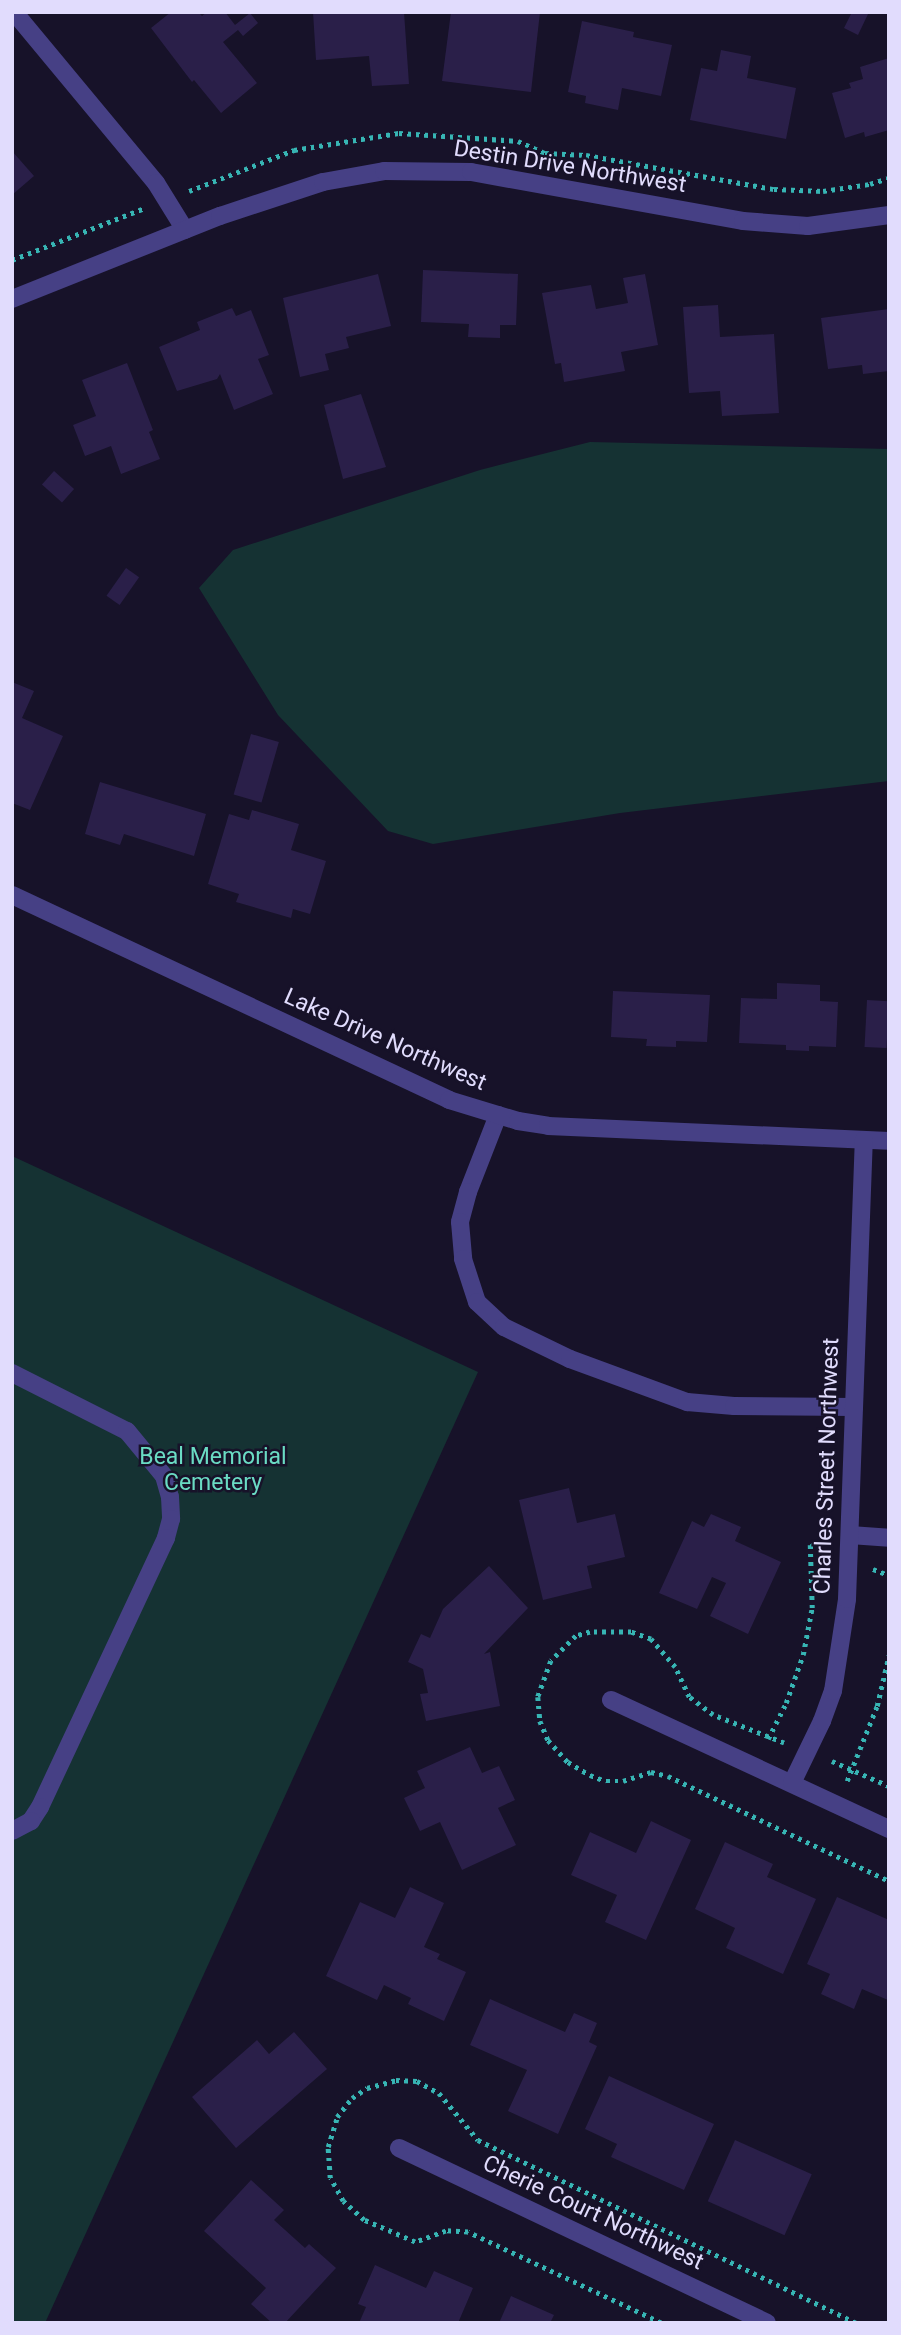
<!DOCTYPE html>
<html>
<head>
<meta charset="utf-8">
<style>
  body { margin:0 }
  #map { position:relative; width:901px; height:2335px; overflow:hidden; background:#171229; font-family:Roboto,sans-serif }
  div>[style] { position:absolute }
  .green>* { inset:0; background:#153233 }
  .building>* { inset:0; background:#2a1f49; transform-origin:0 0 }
  .path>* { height:4.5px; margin-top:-2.25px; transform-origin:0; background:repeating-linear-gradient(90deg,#37b5b4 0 3.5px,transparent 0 8.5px) }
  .service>* { height:18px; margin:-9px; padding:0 9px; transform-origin:9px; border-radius:9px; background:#464085 }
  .minor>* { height:18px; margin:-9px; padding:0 9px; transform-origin:9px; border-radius:9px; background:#464085 }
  span { translate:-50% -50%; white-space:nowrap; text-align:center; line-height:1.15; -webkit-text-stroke:5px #171229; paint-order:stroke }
  .street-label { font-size:23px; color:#e1dcfd }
  .park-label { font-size:23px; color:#6adbc4 }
  .frame { position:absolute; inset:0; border:14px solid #e1dcfd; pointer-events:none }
</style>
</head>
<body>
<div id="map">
  <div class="green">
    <div style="clip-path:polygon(590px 442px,889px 449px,889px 781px,620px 813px,433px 844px,388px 831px,278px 715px,199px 588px,233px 550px,480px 470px)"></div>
    <div style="clip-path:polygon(12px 1156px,478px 1372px,45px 2323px,12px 2323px)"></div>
  </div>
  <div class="building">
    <div style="clip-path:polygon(171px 12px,198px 12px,202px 16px,207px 12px,225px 12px,235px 25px,250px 13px,258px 23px,243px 36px,238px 30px,223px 42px,257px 83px,221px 113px,194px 80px,192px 82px,151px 28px)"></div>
    <div style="clip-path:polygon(313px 12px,404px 12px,409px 84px,372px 86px,369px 56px,316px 60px)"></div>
    <div style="clip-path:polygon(451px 12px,540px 12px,531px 92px,442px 81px)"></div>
    <div style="clip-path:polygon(852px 12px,869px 12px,858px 35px,844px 28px)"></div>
    <div style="clip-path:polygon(582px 21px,634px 32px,633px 37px,672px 45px,661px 96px,622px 88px,618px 110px,585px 103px,586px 96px,568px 92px)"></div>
    <div style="clip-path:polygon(721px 50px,751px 56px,747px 78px,796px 88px,786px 139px,690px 120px,701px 68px,717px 71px)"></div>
    <div style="clip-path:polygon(889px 58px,889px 130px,865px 137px,864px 132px,845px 138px,832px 93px,851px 88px,849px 83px,863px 79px,860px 67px)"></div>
    <div style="clip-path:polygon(12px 151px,34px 176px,12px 195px)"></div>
    <div style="clip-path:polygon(423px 270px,518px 274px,516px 325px,500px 325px,500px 338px,468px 337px,469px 324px,421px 322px)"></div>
    <div style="clip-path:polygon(378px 274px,391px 326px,346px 337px,349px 348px,325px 354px,329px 370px,300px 377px,283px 298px)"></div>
    <div style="clip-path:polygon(645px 274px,658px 345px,621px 352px,625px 371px,564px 382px,561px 363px,555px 364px,542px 293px,591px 285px,596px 309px,628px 303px,623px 278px)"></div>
    <div style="clip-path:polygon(718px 305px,720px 337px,774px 334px,779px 413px,722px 416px,720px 391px,689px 393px,683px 307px)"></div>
    <div style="clip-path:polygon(232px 308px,236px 316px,251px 310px,269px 355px,258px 359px,273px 394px,234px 410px,220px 374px,217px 379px,177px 391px,159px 347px,200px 330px,197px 322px)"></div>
    <div style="clip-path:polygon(889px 309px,889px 371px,863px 374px,862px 365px,828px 369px,821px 318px)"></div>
    <div style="clip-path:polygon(127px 363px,153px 430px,149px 432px,160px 459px,121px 474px,111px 446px,85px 456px,73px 425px,96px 416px,82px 380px)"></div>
    <div style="clip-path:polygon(361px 394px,386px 467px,343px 479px,324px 405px)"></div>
    <div style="left:54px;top:471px;width:27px;height:18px;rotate:42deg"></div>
    <div style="left:126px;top:568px;width:16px;height:34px;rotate:35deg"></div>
    <div style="clip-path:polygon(12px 682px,34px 691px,22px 718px,63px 736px,30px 810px,12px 803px)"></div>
    <div style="left:251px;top:734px;width:29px;height:63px;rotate:16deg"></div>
    <div style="clip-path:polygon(100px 782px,206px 814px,194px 856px,124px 834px,120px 845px,85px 834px)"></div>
    <div style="clip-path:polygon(252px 810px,299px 824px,291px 850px,326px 861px,310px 914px,293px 909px,291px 918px,236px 902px,239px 894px,208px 884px,229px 814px,249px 820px)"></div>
    <div style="clip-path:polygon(777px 983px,820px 985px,820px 1001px,838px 1002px,836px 1047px,809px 1046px,809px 1051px,786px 1050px,786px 1045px,739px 1043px,741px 998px,777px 999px)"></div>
    <div style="clip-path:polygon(613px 991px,710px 995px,707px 1042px,676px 1041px,676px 1047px,646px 1046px,647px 1039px,611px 1037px)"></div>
    <div style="left:867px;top:1000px;width:22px;height:47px;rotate:3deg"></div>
    <div style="clip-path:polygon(569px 1488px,577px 1523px,615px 1514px,625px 1557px,587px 1566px,592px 1588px,543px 1600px,519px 1500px)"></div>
    <div style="clip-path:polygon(711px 1514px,741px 1527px,735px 1541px,781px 1562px,748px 1634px,710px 1616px,726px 1583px,712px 1577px,697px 1609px,659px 1593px,692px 1521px,704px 1527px)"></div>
    <div style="clip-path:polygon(489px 1566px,528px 1608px,484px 1654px,490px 1652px,500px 1706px,426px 1721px,420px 1694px,428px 1693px,423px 1669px,408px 1662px,421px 1634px,430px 1638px,443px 1609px)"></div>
    <div style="clip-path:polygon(470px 1747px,482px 1773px,499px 1766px,515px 1800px,498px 1808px,516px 1845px,462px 1870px,440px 1822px,420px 1831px,404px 1798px,425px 1788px,417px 1771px)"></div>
    <div style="clip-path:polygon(651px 1821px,691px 1840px,646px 1940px,605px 1922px,617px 1895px,571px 1875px,590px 1832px,636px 1853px)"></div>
    <div style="clip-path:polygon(725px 1842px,773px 1864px,767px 1877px,816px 1899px,783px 1974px,726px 1948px,735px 1928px,695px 1909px)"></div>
    <div style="clip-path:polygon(410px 1887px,444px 1903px,424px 1947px,440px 1954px,437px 1959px,466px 1972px,444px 2021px,408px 2004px,411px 1998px,384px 1985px,377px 2000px,326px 1976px,360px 1902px,395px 1918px)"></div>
    <div style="clip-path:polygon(837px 1897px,889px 1920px,888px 2000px,862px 1989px,854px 2009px,821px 1994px,830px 1974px,807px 1964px)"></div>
    <div style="clip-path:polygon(490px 1999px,565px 2032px,574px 2013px,597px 2023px,589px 2042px,597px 2046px,558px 2134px,508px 2111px,527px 2070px,470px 2045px)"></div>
    <div style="clip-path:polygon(294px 2032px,327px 2069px,236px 2148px,192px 2097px,257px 2040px,269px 2054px)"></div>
    <div style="clip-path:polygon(609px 2076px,714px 2124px,684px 2190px,611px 2157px,617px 2144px,585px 2129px)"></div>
    <div style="left:735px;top:2140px;width:84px;height:67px;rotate:24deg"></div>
    <div style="clip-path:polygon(251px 2180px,284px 2210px,274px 2220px,305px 2248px,309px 2244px,336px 2268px,285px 2323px,272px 2323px,251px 2304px,266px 2288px,204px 2231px)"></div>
    <div style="clip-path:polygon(375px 2265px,426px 2288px,434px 2271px,473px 2288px,458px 2323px,359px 2323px,366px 2307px,358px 2304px)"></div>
    <div style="clip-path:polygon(511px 2296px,554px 2315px,550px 2323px,499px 2323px)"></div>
  </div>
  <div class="path">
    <div style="left:189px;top:191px;width:113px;rotate:-21.3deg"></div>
    <div style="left:294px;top:150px;width:106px;rotate:-9.2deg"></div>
    <div style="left:399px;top:133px;width:119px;rotate:3.8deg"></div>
    <div style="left:518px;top:141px;width:30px;rotate:24deg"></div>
    <div style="left:545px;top:153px;width:41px;rotate:2.8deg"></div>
    <div style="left:586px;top:155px;width:191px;rotate:10.3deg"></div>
    <div style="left:774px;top:189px;width:49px;rotate:2.3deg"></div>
    <div style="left:823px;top:191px;width:48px;rotate:-8.5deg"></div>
    <div style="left:870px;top:184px;width:20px;rotate:-18deg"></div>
    <div style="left:12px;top:260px;width:140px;rotate:-21.4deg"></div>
    <div style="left:873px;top:1569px;width:17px;rotate:21deg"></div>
    <div style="left:768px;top:1739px;width:40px;rotate:-63.4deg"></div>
    <div style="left:786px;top:1703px;width:51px;rotate:-70.5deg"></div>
    <div style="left:803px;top:1655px;width:48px;rotate:-79.2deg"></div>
    <div style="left:812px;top:1608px;width:63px;rotate:-91.8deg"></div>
    <div style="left:810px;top:1545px;width:13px;rotate:18deg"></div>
    <div style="left:784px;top:1743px;width:76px;rotate:-158.5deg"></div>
    <div style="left:713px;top:1715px;width:30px;rotate:-143deg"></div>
    <div style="left:689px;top:1697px;width:33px;rotate:-115deg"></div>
    <div style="left:675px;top:1667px;width:37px;rotate:-131deg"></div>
    <div style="left:651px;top:1639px;width:21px;rotate:-161deg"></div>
    <div style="left:631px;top:1632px;width:41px;rotate:180deg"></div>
    <div style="left:590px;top:1632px;width:15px;rotate:164deg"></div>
    <div style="left:576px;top:1636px;width:35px;rotate:135deg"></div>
    <div style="left:551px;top:1661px;width:38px;rotate:110deg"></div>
    <div style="left:538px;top:1697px;width:24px;rotate:85deg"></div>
    <div style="left:540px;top:1721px;width:21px;rotate:67deg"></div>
    <div style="left:548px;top:1740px;width:30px;rotate:48deg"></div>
    <div style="left:568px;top:1762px;width:26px;rotate:31deg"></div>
    <div style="left:590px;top:1775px;width:17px;rotate:21deg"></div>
    <div style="left:606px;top:1781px;width:17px"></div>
    <div style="left:623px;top:1781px;width:29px;rotate:-18deg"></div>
    <div style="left:651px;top:1772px;width:17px;rotate:13deg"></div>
    <div style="left:668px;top:1776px;width:245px;rotate:25.4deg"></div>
    <div style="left:832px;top:1761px;width:62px;rotate:23.7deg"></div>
    <div style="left:847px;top:1781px;width:81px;rotate:-68.2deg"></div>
    <div style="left:877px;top:1706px;width:52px;rotate:-76.8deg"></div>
    <div style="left:661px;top:2323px;width:213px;rotate:-154.8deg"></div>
    <div style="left:468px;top:2232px;width:22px;rotate:-177deg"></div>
    <div style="left:446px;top:2231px;width:33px;rotate:160deg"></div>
    <div style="left:415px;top:2242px;width:56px;rotate:-156.7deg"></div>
    <div style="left:364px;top:2220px;width:28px;rotate:-138deg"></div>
    <div style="left:343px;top:2201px;width:26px;rotate:-119deg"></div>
    <div style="left:330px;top:2178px;width:31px;rotate:-94deg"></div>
    <div style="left:328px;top:2147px;width:31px;rotate:-73deg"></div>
    <div style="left:337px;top:2117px;width:24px;rotate:-52deg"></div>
    <div style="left:352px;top:2098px;width:18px;rotate:-34deg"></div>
    <div style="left:367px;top:2088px;width:30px;rotate:-15deg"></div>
    <div style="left:396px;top:2080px;width:21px;rotate:3deg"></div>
    <div style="left:417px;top:2081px;width:25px;rotate:29deg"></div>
    <div style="left:439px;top:2093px;width:61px;rotate:50.3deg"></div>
    <div style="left:478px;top:2140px;width:421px;rotate:25.8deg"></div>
  </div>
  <div class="service">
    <div style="left:498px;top:1115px;width:83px;rotate:111.3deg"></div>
    <div style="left:468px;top:1192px;width:31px;rotate:105deg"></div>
    <div style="left:460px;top:1222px;width:37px;rotate:85deg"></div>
    <div style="left:463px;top:1259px;width:45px;rotate:72deg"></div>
    <div style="left:477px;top:1302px;width:37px;rotate:43deg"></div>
    <div style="left:504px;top:1327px;width:73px;rotate:25.9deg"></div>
    <div style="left:570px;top:1359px;width:125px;rotate:20.2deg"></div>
    <div style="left:687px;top:1402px;width:47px;rotate:4.9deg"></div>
    <div style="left:734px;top:1406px;width:120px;rotate:0.5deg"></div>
    <div style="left:12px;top:1373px;width:129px;rotate:26.8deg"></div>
    <div style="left:127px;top:1431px;width:58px;rotate:50.6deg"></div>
    <div style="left:164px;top:1476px;width:22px;rotate:74deg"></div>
    <div style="left:170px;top:1497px;width:22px;rotate:87deg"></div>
    <div style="left:171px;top:1519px;width:20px;rotate:105deg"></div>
    <div style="left:166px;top:1538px;width:297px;rotate:115.1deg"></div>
    <div style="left:40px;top:1807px;width:17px;rotate:123deg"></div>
    <div style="left:31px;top:1821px;width:21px;rotate:152deg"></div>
    <div style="left:850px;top:1535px;width:39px;rotate:4deg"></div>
  </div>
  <div class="minor">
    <div style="left:14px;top:12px;width:222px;rotate:50.3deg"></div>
    <div style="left:156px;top:183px;width:55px;rotate:58.3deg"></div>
    <div style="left:12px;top:299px;width:224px;rotate:-21.8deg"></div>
    <div style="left:220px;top:216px;width:108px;rotate:-18.3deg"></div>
    <div style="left:323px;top:182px;width:62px;rotate:-10.2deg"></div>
    <div style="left:384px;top:171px;width:87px;rotate:0.7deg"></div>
    <div style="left:471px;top:172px;width:276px;rotate:10.2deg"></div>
    <div style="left:743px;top:221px;width:65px;rotate:4.4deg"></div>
    <div style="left:808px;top:226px;width:82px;rotate:-7.7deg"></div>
    <div style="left:12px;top:895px;width:483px;rotate:25.1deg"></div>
    <div style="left:449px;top:1100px;width:72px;rotate:16.9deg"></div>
    <div style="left:518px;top:1121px;width:30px;rotate:9deg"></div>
    <div style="left:548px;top:1126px;width:341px;rotate:2.5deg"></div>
    <div style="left:611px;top:1700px;width:306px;rotate:24.9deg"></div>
    <div style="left:792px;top:1783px;width:69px;rotate:-64.2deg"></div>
    <div style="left:822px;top:1721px;width:32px;rotate:-70deg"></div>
    <div style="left:833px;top:1691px;width:93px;rotate:-81.3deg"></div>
    <div style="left:847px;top:1599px;width:459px;rotate:-87.9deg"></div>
    <div style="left:399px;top:2148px;width:407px;rotate:25.4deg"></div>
  </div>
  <div class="street-label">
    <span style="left:570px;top:167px;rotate:9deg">Destin Drive Northwest</span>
    <span style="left:385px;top:1040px;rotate:24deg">Lake Drive Northwest</span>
    <span style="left:827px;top:1466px;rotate:-88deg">Charles Street Northwest</span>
    <span style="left:593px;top:2213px;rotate:25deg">Cherie Court Northwest</span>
  </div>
  <div class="park-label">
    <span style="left:213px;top:1470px">Beal Memorial<br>Cemetery</span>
  </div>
  <div class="frame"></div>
</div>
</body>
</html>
